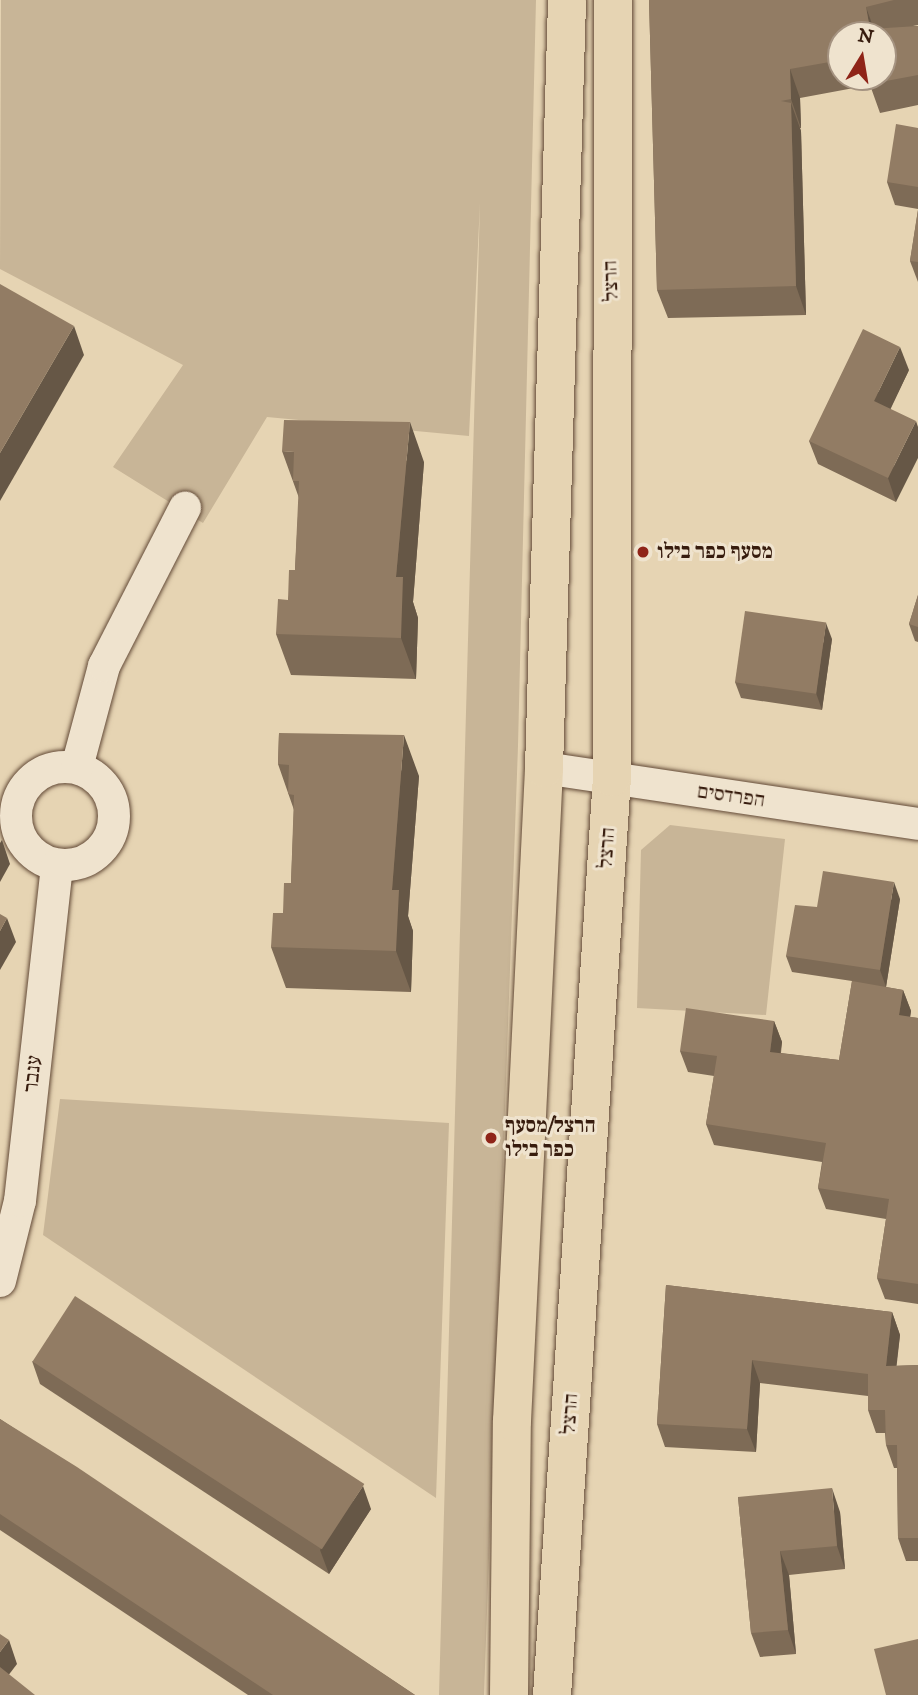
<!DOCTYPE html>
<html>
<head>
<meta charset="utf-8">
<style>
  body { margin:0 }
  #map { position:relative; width:918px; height:1695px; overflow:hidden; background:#e6d4b3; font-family:"IM FELL DW Pica","Frank Ruhl Libre",serif }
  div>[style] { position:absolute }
  .green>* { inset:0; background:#c8b597 }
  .roads { filter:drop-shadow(0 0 2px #634a37) drop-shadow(0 0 2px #634a37) }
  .minor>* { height:32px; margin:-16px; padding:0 16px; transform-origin:16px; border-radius:16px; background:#efe3ce }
  .minor>.ring { margin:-16px; padding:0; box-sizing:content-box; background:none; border:32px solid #efe3ce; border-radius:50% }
  .primary>* { height:38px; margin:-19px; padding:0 19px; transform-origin:19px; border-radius:19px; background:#e6d4b3 }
  .wall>* { inset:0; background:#7e6b56 }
  .shaded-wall>* { inset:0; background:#665746 }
  .building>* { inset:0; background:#927c64; transform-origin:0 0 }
  .dots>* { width:19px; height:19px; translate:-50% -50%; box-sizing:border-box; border:4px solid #efe3ce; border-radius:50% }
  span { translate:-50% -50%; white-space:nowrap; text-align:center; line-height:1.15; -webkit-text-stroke:6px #efe3ce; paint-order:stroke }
  .street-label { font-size:21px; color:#371c0e }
  .poi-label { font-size:21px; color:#371c0e; font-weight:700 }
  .left { translate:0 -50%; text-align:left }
  .north { position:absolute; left:827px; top:21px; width:70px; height:70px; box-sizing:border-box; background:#efe3ce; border:2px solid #a59381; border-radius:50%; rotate:11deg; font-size:19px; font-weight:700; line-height:28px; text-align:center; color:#371c0e }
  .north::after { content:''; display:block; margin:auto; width:24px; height:32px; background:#8f2418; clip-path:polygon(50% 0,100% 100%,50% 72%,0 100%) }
</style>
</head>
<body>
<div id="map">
  <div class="green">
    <div style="clip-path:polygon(1px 0,536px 0,518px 746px,484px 1695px,439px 1695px,480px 203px,469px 436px,267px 417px,203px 523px,113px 467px,183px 365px,0 269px)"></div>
    <div style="clip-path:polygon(670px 825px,785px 839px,766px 1015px,637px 1008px,641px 850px)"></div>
    <div style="clip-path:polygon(60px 1099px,449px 1123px,436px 1498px,43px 1235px)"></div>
  </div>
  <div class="roads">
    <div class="minor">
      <div class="ring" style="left:16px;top:767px;width:66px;height:66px"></div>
      <div style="left:77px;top:767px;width:105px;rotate:-75deg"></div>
      <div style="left:104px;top:666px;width:178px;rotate:-62.9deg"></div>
      <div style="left:544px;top:768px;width:378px;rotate:8.5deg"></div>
      <div style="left:0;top:1281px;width:82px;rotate:-76deg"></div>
      <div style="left:20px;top:1201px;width:338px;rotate:-83.7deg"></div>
    </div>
    <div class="primary">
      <div style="left:509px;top:1695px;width:274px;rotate:-89.4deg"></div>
      <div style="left:512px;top:1421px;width:654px;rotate:-87.19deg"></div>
      <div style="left:544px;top:768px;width:768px;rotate:-88.28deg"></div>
      <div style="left:552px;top:1695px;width:920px;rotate:-86.26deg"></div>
      <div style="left:612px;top:777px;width:777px;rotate:-89.93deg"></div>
    </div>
  </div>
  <div class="wall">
    <div style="clip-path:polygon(evenodd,649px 0,918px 0,918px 25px,913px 26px,918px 26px,918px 105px,880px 113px,870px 85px,800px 98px,801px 128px,800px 128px,801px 131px,806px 315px,668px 318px,657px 290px,649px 0,841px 35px,883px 35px,883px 77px,841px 77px,841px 35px)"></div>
    <div style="clip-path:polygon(918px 128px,918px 209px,895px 205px,887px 182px)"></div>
    <div style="clip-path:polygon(918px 210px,918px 282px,910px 261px)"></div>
    <div style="clip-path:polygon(909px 370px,890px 409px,896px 502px,818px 464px,809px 441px)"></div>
    <div style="clip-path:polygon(282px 451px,424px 462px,413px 602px,418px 618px,416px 679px,291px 675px,276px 634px,288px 600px,295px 570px,299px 498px)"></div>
    <div style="clip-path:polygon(918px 595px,918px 642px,915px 641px,909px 624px)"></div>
    <div style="clip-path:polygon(832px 639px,822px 710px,741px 698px,735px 682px)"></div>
    <div style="clip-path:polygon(279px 733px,419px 776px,408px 916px,413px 931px,411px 992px,286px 988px,271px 947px,283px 913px,291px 883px,294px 810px,278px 764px)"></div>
    <div style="clip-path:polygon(900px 899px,886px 987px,903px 990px,911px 1011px,910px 1017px,918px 1018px,918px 1304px,885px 1299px,877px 1278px,886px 1219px,826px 1209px,818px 1188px,822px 1162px,714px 1145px,706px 1124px,714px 1076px,688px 1072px,680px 1051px,774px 1021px,782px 1042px,781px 1053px,839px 1060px,852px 981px,792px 972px,786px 956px,817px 907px)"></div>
    <div style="clip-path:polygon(666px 1285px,892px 1312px,900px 1335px,896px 1366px,918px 1365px,918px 1561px,906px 1561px,898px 1538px,897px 1468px,894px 1468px,886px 1445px,885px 1433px,876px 1433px,868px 1410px,868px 1396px,760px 1383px,756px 1452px,665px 1447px,657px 1424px)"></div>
    <div style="clip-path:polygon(32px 1361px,371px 1509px,329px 1574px,40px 1384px)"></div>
    <div style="clip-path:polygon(0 1419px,415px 1695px,248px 1695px,0 1530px)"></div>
    <div style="clip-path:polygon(738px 1497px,840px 1512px,845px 1569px,789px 1575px,796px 1654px,760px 1657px,751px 1633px)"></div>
  </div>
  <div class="shaded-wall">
    <div style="clip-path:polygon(866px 7px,876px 35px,870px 29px)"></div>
    <div style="clip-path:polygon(790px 69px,800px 98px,801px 128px,791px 99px)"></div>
    <div style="clip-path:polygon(791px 103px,801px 131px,806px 315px,796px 286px)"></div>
    <div style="clip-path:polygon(74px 326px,84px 355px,0 501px,0 453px)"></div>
    <div style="clip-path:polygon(900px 347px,909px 370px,883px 425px,874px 401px)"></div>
    <div style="clip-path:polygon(916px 421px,918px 427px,918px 458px,896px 502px,888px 478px)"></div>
    <div style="clip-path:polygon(410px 422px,424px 462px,413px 602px,418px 618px,416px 679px,401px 638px,396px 577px)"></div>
    <div style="clip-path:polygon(826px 623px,832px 639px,822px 710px,816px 693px)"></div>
    <div style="clip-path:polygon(404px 735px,419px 776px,408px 916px,413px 931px,411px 992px,396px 951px,392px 890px)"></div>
    <div style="clip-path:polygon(2px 840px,10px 864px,0 882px,0 843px)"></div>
    <div style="clip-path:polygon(894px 882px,900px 899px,886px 987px,880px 970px)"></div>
    <div style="clip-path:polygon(7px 918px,16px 942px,0 970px,0 931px)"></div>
    <div style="clip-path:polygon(903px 990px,911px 1011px,907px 1037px,899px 1015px)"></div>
    <div style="clip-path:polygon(774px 1021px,782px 1042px,777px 1074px,770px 1052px)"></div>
    <div style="clip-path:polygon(892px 1312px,900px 1335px,894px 1389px,886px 1366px)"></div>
    <div style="clip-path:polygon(752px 1360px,760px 1383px,756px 1452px,747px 1429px)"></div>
    <div style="clip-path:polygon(363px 1486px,371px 1509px,329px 1574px,320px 1550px)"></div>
    <div style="clip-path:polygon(832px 1488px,840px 1512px,845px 1569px,837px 1546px)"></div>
    <div style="clip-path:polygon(780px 1551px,789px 1575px,796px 1654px,788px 1630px)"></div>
    <div style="clip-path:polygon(9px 1640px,17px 1664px,1px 1685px,0 1681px,0 1652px)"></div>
  </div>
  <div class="building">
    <div style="clip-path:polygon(649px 0,894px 0,866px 7px,870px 29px,918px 26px,918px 75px,870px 84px,868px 77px,883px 77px,883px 35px,841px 35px,841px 60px,790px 69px,791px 99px,781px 101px,791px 103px,796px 286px,657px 290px)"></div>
    <div style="clip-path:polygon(896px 124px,918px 128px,918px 187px,887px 182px)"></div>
    <div style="clip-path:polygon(918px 210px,918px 262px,910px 261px)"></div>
    <div style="clip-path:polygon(0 284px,74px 326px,0 453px)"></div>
    <div style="clip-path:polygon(863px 329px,900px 347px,874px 401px,916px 421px,888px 478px,809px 441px)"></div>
    <div style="clip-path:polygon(284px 420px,410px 422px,396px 577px,403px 577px,401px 638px,276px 634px,278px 599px,288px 600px,289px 570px,295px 570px,299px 481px,293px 481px,294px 452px,282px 451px)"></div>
    <div style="clip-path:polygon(918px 595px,918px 627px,909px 624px)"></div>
    <div style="left:745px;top:611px;width:82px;height:72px;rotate:8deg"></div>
    <div style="clip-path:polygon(279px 733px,404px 735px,392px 890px,399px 890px,396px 951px,271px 947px,273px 913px,283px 913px,284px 883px,291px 883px,294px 795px,288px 794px,289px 765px,278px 764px)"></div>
    <div style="clip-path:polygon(823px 871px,894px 882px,880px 970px,786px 956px,795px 905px,817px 907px)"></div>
    <div style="clip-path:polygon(0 914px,7px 918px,0 931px)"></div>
    <div style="clip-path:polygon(852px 981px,903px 990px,899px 1015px,918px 1018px,918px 1284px,877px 1278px,889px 1199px,818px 1188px,826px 1143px,706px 1124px,717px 1056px,680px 1051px,686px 1008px,774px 1021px,770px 1052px,839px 1060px)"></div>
    <div style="clip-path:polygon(666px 1285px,892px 1312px,886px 1366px,918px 1365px,918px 1538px,898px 1538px,897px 1445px,886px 1445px,885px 1410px,868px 1410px,868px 1374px,752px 1360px,747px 1429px,657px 1424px)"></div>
    <div style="left:75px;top:1296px;width:345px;height:78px;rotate:33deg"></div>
    <div style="clip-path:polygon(0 1419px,77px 1467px,415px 1695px,273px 1695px,0 1514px)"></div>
    <div style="clip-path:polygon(832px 1488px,837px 1546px,780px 1551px,788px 1630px,751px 1633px,738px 1497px)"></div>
    <div style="clip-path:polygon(0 1634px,9px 1640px,0 1652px)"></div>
    <div style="clip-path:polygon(918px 1639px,918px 1695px,886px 1695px,874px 1649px)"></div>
    <div style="clip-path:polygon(0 1667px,35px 1695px,0 1695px)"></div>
  </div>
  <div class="dots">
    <div style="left:643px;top:552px;background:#8f2418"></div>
    <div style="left:491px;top:1138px;background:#8f2418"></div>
  </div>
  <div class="street-label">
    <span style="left:611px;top:281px;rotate:-92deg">הרצל</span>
    <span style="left:731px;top:796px;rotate:8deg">הפרדסים</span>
    <span style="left:607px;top:848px;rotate:-86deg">הרצל</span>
    <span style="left:33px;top:1074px;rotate:-84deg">ענבר</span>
    <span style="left:570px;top:1414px;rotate:-86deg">הרצל</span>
  </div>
  <div class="poi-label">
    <span class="left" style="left:657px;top:552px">מסעף כפר בילו</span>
    <span class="left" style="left:505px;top:1138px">הרצל/מסעף<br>כפר בילו</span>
  </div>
  <div class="north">N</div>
</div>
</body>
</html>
